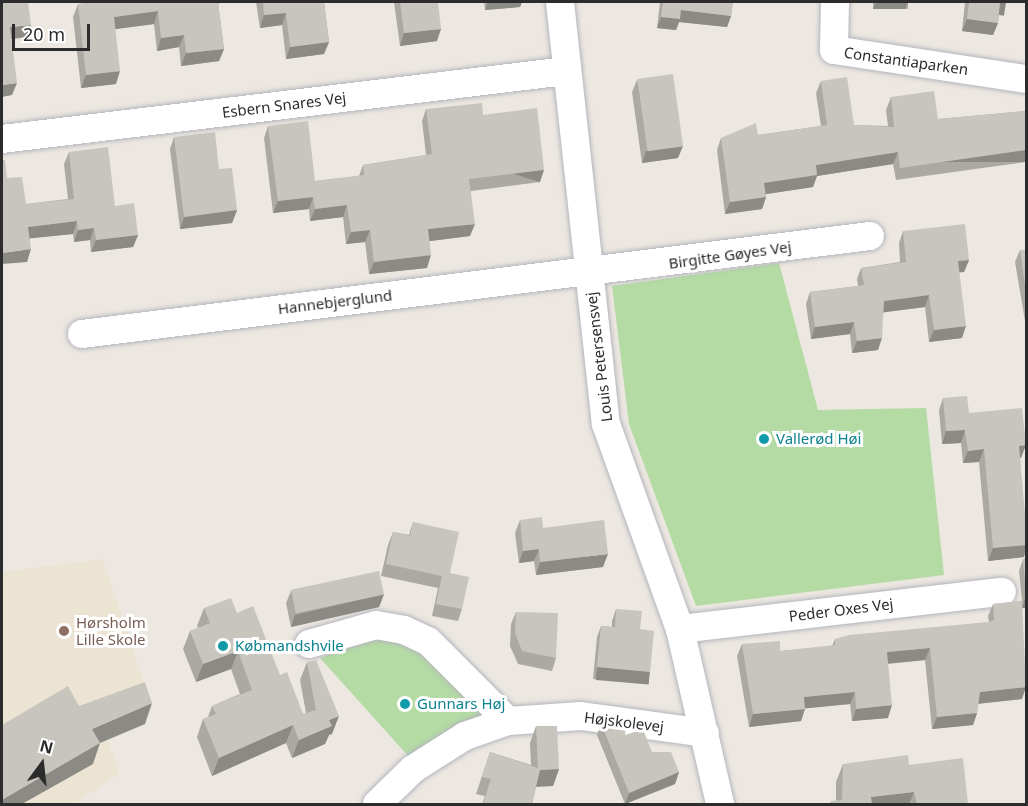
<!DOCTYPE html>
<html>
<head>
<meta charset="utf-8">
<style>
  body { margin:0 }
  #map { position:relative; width:1028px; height:806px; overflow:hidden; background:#ece7e0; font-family:"Noto Sans",sans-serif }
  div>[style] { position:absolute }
  .education>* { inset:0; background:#ebe4d2 }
  .green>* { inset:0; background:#b4dba4 }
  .roads { filter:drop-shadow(0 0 2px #b4b5be) drop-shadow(0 0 2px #b4b5be) }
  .minor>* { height:28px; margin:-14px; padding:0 14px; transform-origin:14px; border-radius:14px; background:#fff }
  .wall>* { inset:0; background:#aca9a3; transform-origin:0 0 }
  .shaded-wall>* { inset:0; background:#8c8a85; transform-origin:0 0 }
  .building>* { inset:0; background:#c8c5be; transform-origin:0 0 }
  .dots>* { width:16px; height:16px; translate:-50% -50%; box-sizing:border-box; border:3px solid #fff; border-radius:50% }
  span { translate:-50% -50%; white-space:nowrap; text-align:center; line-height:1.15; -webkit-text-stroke:6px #fff; paint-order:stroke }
  .street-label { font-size:15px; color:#2c2c2c }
  .culture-label { font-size:15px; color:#0d838f }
  .left { translate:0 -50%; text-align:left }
  .education-label { font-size:15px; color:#785e54 }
  .frame { position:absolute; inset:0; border:3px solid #2c2c2c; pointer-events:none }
  .north { position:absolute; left:12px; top:734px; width:60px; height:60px; -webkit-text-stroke:4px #fff; paint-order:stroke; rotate:15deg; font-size:16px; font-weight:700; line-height:24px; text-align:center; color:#2c2c2c }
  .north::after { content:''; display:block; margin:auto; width:21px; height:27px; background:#2c2c2c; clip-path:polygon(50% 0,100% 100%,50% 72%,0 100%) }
  .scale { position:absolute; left:12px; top:24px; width:78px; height:27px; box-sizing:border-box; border:3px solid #2c2c2c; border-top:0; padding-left:8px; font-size:18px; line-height:21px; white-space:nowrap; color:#2c2c2c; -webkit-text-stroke:4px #fff; paint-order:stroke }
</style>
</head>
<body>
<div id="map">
  <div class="education">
    <div style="clip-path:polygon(103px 559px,147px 691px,96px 703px,119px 774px,74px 804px,2px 804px,2px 572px)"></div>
  </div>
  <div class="green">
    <div style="clip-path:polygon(779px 263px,818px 410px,926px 408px,944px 575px,696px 606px,629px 424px,612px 286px)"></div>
    <div style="clip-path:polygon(379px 638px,422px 649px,487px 713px,410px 758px,320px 658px)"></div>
  </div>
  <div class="roads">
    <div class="minor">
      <div style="left:560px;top:2px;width:424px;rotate:83.8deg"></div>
      <div style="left:606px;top:424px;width:218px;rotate:70.2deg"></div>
      <div style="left:680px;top:629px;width:180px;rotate:77.1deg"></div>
      <div style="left:835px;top:2px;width:48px;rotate:91.2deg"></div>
      <div style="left:834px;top:50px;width:194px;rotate:8.6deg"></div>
      <div style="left:2px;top:139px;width:568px;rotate:-6.87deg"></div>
      <div style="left:82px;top:334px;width:794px;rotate:-7.09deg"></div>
      <div style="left:680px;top:629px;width:324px;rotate:-6.6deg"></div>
      <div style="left:309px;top:644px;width:70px;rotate:-15.8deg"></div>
      <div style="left:376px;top:625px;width:28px;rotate:10deg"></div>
      <div style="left:404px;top:630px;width:26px;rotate:25deg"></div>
      <div style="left:428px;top:641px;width:113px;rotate:45deg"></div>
      <div style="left:377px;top:804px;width:50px;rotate:-44.2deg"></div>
      <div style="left:413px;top:769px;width:62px;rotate:-32.4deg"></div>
      <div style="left:465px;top:736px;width:46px;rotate:-19.2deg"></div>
      <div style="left:508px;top:721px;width:73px;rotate:-3.9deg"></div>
      <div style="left:581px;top:716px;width:125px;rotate:7.8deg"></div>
    </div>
  </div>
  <div class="wall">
    <div style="clip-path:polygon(96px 2px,232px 2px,218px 3px,224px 49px,219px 61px,181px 66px,179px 47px,157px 51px,154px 24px,115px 29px,116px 84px,81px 88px,73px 17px,78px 4px)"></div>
    <div style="clip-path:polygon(256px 2px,324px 2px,329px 42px,324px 54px,286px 59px,282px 25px,260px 28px)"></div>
    <div style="clip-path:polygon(394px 2px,438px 2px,437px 41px,400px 46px)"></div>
    <div style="clip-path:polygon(484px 2px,522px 2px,520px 7px,485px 10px)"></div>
    <div style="clip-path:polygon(660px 2px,777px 2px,777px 3px,733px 2px,731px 16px,727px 27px,679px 22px,676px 30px,657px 28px)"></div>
    <div style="left:873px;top:2px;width:35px;height:7px"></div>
    <div style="clip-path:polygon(965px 2px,1006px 2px,1002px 15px,999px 14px,998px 23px,993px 35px,962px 31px)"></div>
    <div style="clip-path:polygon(637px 80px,678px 158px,642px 163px,632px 92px)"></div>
    <div style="clip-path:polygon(821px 81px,854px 125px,888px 126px,886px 110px,891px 97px,938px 119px,1026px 111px,1026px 168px,1026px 162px,896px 180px,893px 164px,817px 176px,813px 187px,766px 194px,766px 197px,762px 209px,725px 214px,717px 150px,721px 138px,758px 135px,821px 126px,816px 93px)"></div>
    <div style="clip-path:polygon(426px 109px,483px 115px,540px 182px,471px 191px,470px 236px,429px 241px,427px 268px,369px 274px,365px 242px,346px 244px,343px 217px,310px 221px,309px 209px,273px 213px,264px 138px,268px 126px,315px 181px,359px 176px,363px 165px,426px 155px,422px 121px)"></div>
    <div style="clip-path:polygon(174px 137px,219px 169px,237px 210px,232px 223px,180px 229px,170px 149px)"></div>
    <div style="clip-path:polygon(69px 152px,115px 206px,138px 235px,133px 247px,91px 252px,90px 240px,74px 242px,73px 234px,30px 238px,27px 262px,7px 178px,26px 204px,68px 199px,64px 164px)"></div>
    <div style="clip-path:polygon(903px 231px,969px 260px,964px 272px,959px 272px,962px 338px,929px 342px,925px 307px,883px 312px,878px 350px,852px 353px,850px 334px,811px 339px,806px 304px,810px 292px,858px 286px,857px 279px,861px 268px,900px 262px,899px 243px)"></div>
    <div style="clip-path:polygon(1020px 250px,1026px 250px,1026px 321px,1025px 321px,1015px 262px)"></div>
    <div style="clip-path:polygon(943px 398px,1026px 445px,1020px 458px,1024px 557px,988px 561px,979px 462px,963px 463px,961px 443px,942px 444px,939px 410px)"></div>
    <div style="clip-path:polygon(520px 520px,543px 528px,603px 567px,536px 575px,534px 561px,519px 563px,515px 533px)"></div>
    <div style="clip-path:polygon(413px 522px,450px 573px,462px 609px,458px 621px,432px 616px,438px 588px,381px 576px,388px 545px,393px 532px,409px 535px)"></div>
    <div style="clip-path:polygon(1026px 558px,1026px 608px,1022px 608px,1022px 699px,978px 704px,977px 713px,973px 725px,932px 729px,925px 660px,888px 664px,888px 718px,852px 721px,850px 704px,805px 708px,801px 721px,749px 727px,737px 656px,742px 644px,780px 651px,832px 646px,835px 639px,989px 622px,988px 616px,993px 604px,1022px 601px,1019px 571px,1023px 559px)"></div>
    <div style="clip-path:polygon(291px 591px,384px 594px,379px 607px,291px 627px,286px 603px)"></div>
    <div style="clip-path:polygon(204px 608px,237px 613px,280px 675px,303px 714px,306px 713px,300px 680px,307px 662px,332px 734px,329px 735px,325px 744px,292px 758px,286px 743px,212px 776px,197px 737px,203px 719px,208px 717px,212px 706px,240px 694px,231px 669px,196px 682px,183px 649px,190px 631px,198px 628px,197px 626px)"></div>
    <div style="clip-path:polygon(616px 609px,640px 629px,650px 672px,646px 684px,593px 679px,597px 637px,601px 626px,612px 627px,612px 621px)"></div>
    <div style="clip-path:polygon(516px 612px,556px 658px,552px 671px,518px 664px,510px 646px,511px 624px)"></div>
    <div style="clip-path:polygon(601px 723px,625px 735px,652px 752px,679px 772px,675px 784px,625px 804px,597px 735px)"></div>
    <div style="clip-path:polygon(536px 726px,559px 769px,553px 786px,536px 786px,532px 804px,482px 804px,485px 796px,476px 794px,490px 752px,531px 765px,530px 743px)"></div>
    <div style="clip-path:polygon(843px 764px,909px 765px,968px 804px,830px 804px,831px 801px,836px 801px,836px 782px)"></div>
  </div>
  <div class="shaded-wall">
    <div style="clip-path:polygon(213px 2px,231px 2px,212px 4px)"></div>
    <div style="clip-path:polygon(488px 2px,522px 2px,520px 7px,485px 10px)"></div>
    <div style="clip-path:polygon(730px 2px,777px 2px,777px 3px)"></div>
    <div style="clip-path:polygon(876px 2px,908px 2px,905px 9px,873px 9px)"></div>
    <div style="left:1000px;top:2px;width:6px;height:13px;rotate:9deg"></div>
    <div style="clip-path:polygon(681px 10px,731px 16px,727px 27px,679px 22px,676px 30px,657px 28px,661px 17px)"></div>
    <div style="clip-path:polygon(158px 11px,154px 24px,109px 30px,114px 17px)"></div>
    <div style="clip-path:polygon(286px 13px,282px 25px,260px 28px,264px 15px)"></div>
    <div style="clip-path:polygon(967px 19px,998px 23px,993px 35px,962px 31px)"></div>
    <div style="clip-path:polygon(31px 25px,26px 37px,6px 40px,10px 27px)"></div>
    <div style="clip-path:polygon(441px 29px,437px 41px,400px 46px,404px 33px)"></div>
    <div style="clip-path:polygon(184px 35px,179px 47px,157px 51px,161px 38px)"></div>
    <div style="clip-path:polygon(329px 42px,324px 54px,286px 59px,290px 47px)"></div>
    <div style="clip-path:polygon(224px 49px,219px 61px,181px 66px,186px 53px)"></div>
    <div style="clip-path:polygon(120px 71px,116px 84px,81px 88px,86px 75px)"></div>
    <div style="clip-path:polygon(17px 83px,12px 95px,2px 97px,2px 85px)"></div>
    <div style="clip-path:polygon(683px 146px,678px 158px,642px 163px,646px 151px)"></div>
    <div style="left:1026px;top:150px;width:12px;height:127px;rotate:90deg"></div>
    <div style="clip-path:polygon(898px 152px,893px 164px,817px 176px,813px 187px,760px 195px,764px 183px,816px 165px)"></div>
    <div style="left:544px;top:170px;width:13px;height:76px;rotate:108deg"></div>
    <div style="clip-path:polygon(313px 197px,309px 209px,273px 213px,278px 201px)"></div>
    <div style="clip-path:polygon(766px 197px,762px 209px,725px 214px,730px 202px)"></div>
    <div style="clip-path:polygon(347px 205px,343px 217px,310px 221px,315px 209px)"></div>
    <div style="clip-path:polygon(237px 210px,232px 223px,180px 229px,184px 217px)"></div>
    <div style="clip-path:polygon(77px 221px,73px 234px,24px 239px,28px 227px)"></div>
    <div style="clip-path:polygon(475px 224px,470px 236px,423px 242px,428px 229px)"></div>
    <div style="clip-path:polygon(94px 228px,90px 240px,74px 242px,78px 230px)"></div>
    <div style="clip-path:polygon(370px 230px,365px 242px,346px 244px,351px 232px)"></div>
    <div style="clip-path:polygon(138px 235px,133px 247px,91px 252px,96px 240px)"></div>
    <div style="clip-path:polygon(31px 249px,27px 262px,2px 264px,2px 253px)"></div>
    <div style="clip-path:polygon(431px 255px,427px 268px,369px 274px,374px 262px)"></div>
    <div style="clip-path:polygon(969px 260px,964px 272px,954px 273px,958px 261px)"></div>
    <div style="clip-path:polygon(929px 295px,925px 307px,879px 313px,884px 301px)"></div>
    <div style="clip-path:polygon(854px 322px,850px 334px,811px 339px,815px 327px)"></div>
    <div style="clip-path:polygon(966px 326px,962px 338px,929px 342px,934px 330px)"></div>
    <div style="clip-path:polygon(882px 338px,878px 350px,852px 353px,857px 341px)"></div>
    <div style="clip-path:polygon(965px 430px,961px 443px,942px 444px,946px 431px)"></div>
    <div style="clip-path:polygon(1026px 445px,1021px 458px,1015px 458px,1019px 446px)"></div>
    <div style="clip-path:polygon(984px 449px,979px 462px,963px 463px,968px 451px)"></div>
    <div style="clip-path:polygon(1026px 545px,1026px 550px,1024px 557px,988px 561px,993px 548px)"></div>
    <div style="clip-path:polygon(539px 549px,534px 561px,519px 563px,523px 551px)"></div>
    <div style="clip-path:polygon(608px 554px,603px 567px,536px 575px,540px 562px)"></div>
    <div style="clip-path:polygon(384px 594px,379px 607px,291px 627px,295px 615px)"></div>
    <div style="clip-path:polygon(1026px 596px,1026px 608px,1022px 608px)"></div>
    <div style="clip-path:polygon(930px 648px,925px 660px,882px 664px,887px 652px)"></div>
    <div style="clip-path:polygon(238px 651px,231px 669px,196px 682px,203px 664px)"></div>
    <div style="left:597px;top:667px;width:53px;height:13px;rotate:5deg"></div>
    <div style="clip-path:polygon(1026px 687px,1022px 699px,975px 704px,980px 692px)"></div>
    <div style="clip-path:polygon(855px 692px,850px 704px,800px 709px,804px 697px)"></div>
    <div style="clip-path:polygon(152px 703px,145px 724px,100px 743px,93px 764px,22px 804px,2px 804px,2px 800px,92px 729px)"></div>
    <div style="clip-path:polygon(892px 705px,888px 718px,852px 721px,856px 709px)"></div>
    <div style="clip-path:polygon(805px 709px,801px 721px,749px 727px,753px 714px)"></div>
    <div style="clip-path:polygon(977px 713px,973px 725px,932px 729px,937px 717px)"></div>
    <div style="clip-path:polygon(339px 716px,332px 734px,329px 735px,325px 744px,292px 758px,299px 740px,329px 720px)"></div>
    <div style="clip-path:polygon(293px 725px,286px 743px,212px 776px,219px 758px)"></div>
    <div style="clip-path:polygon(559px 769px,553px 786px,534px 787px,540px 770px)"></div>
    <div style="clip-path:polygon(679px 772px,675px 784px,625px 804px,629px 793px)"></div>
    <div style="clip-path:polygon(914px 792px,909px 804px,868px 804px,871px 797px)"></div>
  </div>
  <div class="building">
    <div style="clip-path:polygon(2px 2px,28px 2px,31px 25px,10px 27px,17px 83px,2px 85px)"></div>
    <div style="clip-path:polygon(102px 2px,218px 2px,224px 49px,186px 53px,184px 35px,161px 38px,158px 11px,114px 17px,120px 71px,86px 75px,78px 4px)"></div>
    <div style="clip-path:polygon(263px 2px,324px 2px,329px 42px,290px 47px,286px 13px,264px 15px)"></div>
    <div style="clip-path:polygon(400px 2px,438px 2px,441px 29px,404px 33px)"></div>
    <div style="clip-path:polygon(663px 2px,733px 2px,731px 16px,681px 10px,680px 19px,661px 17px)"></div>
    <div style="clip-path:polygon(969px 2px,1006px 2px,1006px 3px,1000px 2px,998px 23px,967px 19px)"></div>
    <div style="left:673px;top:74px;width:73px;height:36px;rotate:82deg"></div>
    <div style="clip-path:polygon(847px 77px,854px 125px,894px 127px,891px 97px,934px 91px,938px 119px,1026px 111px,1026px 150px,900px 168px,898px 152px,816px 165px,817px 175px,764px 183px,766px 197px,730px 202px,721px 138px,756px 123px,758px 135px,827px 125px,821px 81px)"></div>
    <div style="clip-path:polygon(482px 103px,483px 115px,537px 108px,544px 170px,469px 179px,475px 224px,428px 229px,431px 255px,374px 262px,370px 230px,351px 232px,347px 205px,315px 209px,313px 197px,278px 201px,268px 126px,308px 121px,315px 181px,364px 175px,363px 165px,432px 154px,426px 109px)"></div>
    <div style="clip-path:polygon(215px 132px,219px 169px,232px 168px,237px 210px,184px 217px,174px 137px)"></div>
    <div style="clip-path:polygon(108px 147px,115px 206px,134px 203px,138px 235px,96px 240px,94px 228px,78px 230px,77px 221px,28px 227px,31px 249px,2px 253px,2px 160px,5px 160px,7px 178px,22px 177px,26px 204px,74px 199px,69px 152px)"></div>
    <div style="clip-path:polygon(965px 224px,969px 260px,958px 261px,966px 326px,934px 330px,929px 295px,884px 301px,882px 338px,857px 341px,854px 322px,815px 327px,810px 292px,864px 285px,861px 268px,906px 262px,903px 231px)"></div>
    <div style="clip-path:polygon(1020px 250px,1026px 250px,1026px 292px)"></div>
    <div style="clip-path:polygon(967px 396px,969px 413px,1022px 408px,1026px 445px,1019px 446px,1026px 525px,1026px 545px,993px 548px,984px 449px,968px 451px,965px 430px,946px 431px,943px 398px)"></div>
    <div style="clip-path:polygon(542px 517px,543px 528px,604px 520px,608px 554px,540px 562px,539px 549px,523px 551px,520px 520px)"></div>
    <div style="clip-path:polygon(413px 522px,459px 532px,450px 573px,469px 577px,462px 609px,436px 604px,442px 576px,386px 564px,393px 532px,410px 536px)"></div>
    <div style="clip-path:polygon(1026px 558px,1026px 593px,1023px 559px)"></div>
    <div style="left:379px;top:571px;width:24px;height:90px;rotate:78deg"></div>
    <div style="clip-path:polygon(231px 598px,237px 613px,253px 606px,280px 675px,287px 672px,303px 714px,316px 710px,307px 662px,316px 660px,339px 716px,329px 720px,332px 726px,299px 740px,293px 725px,219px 758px,203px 719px,216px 714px,212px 706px,252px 690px,238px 651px,203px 664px,190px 631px,210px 623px,204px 608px)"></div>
    <div style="clip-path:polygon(1022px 601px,1026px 687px,980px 692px,977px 713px,937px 717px,930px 648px,887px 652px,892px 705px,856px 709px,855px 692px,804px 697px,805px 709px,753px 714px,742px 644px,780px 641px,780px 651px,835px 645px,835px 639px,849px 635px,989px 622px,994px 620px,993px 604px)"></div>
    <div style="clip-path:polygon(616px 609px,642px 611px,640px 629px,654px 631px,650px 672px,597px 667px,601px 626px,615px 627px)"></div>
    <div style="clip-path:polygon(516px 612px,558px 613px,556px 658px,522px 651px,515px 633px)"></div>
    <div style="clip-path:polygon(145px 682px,152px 703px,92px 729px,100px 743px,2px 800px,2px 725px,68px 686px,79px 706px)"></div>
    <div style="clip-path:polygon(601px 723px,626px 726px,625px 735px,643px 729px,652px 752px,671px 752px,679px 772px,629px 793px)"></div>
    <div style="clip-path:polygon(536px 726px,557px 726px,559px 769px,540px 770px,532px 804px,483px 804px,491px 779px,482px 777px,490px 752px,538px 768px)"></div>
    <div style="clip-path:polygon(908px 755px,909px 765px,963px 758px,968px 804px,917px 804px,914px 792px,871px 797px,872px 804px,831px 804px,831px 801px,842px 800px,843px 764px)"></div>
  </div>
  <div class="dots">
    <div style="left:764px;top:439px;background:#0f9aa8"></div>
    <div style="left:64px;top:631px;background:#8d6e63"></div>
    <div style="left:223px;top:646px;background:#0f9aa8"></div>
    <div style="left:405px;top:704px;background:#0f9aa8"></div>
  </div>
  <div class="street-label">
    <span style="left:906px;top:61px;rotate:8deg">Constantiaparken</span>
    <span style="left:284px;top:105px;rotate:-7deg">Esbern Snares Vej</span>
    <span style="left:730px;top:255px;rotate:-8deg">Birgitte Gøyes Vej</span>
    <span style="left:335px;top:302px;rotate:-7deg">Hannebjerglund</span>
    <span style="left:599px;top:357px;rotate:-97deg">Louis Petersensvej</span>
    <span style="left:841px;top:610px;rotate:-7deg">Peder Oxes Vej</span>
    <span style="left:624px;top:722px;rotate:7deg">Højskolevej</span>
  </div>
  <div class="culture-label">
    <span class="left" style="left:776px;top:439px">Vallerød Høi</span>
    <span class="left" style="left:235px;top:646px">Købmandshvile</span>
    <span class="left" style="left:417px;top:704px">Gunnars Høj</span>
  </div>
  <div class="education-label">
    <span class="left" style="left:76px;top:631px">Hørsholm<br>Lille Skole</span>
  </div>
  <div class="frame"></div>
  <div class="north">N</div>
  <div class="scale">20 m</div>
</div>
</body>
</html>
